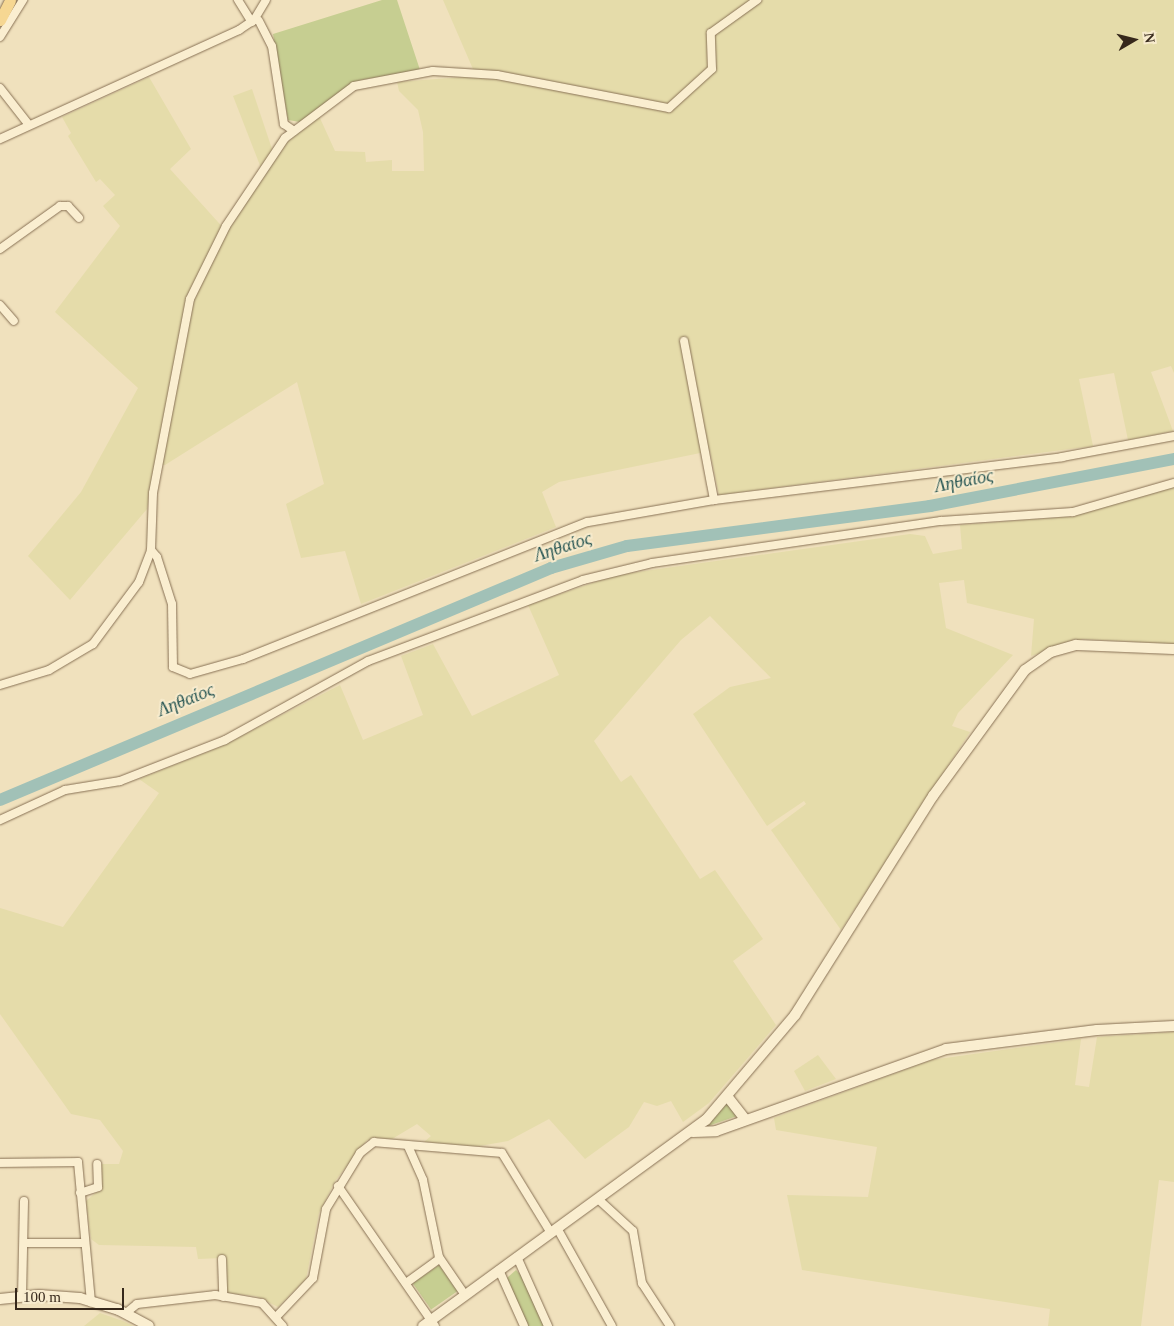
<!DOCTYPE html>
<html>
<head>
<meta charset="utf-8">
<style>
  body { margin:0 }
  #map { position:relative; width:1174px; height:1326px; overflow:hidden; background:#f0e1bd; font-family:Georgia,serif }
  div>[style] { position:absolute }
  .farmland>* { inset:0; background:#e5dcaa }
  .green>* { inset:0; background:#c6ce91; transform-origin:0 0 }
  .river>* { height:12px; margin:-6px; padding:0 6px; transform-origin:6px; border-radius:6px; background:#a1c1b7 }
  .roads { filter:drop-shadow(0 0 1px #887155) drop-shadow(0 0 1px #887155) }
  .street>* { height:8px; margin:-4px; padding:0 4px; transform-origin:4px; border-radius:4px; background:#faeed0 }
  .secondary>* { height:10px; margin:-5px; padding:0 5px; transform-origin:5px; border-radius:5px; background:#faeed0 }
  .primary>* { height:11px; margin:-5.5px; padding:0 5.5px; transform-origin:5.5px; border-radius:5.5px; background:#f6d792 }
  span { translate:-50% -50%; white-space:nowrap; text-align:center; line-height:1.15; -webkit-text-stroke:4px #f7ebcd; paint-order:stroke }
  .water-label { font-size:18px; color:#295754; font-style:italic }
  .north { position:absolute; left:1109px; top:15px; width:50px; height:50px; -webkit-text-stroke:4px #f7ebcd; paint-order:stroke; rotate:82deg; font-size:14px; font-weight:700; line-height:20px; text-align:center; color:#36281b }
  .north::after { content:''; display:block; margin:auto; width:18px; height:22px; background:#36281b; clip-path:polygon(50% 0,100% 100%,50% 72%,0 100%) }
  .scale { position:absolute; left:15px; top:1288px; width:109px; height:22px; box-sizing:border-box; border:2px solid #36281b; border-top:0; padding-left:6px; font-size:15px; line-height:18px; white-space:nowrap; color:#36281b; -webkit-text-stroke:4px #f7ebcd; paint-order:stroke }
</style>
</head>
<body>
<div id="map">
  <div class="farmland">
    <div style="clip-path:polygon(443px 0,1174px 0,1174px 373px,1171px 366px,1151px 372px,1173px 431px,1128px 440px,1114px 373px,1079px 379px,1093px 446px,719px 495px,710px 451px,559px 482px,542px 492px,556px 527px,361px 604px,345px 551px,301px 558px,286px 504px,324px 484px,297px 382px,165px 465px,156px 465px,147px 509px,70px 600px,28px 556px,81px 492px,138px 388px,55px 312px,120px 226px,103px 206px,115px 195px,100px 179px,96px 182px,68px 136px,71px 133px,62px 117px,149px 77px,191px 149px,170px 169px,227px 232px,285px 144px,319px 116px,335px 151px,365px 152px,366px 162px,392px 160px,392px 171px,424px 171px,423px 132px,418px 110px,399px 91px,397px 82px,476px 76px)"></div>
    <div style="clip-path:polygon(252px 89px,273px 152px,261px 168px,233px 96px)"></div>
    <div style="clip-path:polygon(1174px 486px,1174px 644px,1083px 639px,1031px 656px,1034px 619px,967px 603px,964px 580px,939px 583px,946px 628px,1013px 655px,958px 713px,952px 726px,970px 732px,841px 930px,771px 830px,806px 804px,804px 801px,767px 826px,693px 714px,730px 687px,771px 678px,710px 616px,681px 640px,594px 741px,621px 782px,631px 775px,700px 879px,715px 870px,763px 939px,733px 961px,776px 1025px,709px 1103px,683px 1122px,671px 1101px,657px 1106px,644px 1102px,629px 1127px,585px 1159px,549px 1119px,508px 1141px,474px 1147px,424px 1142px,431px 1136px,417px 1124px,392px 1139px,367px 1140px,335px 1181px,319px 1213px,306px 1279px,278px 1307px,256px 1296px,226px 1293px,223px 1258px,198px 1259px,196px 1247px,99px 1245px,91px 1239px,86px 1201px,100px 1189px,100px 1164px,119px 1164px,123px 1151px,100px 1120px,71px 1114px,0 1014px,0 908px,63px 927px,159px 793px,139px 779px,222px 746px,340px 685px,363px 740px,423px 715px,401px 656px,433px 644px,472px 716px,559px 675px,528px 605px,616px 575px,910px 534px,925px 536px,933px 554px,962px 549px,960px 525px,1073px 516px)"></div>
    <div style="clip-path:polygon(1174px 1032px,1174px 1182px,1159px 1180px,1141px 1326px,1048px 1326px,1050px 1309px,802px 1270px,787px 1195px,868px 1197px,877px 1147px,776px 1130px,774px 1118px,931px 1060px,1081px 1039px,1075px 1085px,1089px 1087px,1097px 1037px)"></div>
    <div style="clip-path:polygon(818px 1055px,836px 1079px,805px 1091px,794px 1071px)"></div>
    <div style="clip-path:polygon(100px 1313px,123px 1321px,133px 1326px,84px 1326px)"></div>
  </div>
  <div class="green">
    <div style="clip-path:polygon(382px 0,397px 0,420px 70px,361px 80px,300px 122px,288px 120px,273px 34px)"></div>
    <div style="clip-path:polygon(727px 1103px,737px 1116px,708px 1126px,709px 1123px)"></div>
    <div style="left:439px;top:1265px;width:32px;height:32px;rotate:55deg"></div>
    <div style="clip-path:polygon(516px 1270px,521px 1275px,544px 1326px,528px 1326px,507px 1278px)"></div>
  </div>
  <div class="river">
    <div style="left:0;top:800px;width:598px;rotate:-22.83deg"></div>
    <div style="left:551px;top:568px;width:79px;rotate:-16.1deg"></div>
    <div style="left:627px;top:546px;width:306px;rotate:-7.5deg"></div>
    <div style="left:930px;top:506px;width:248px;rotate:-10.9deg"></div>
  </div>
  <div class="roads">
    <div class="street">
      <div style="left:238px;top:0;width:26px;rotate:58deg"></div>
      <div style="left:259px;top:21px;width:28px;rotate:63deg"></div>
      <div style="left:272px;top:46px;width:79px;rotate:81.3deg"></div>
      <div style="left:284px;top:124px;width:12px;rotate:35deg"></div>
      <div style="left:0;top:37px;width:44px;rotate:-58.1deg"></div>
      <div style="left:0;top:88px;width:47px;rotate:51.9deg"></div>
      <div style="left:0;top:139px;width:263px;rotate:-24.5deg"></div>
      <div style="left:239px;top:30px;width:18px;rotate:-34deg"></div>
      <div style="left:254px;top:20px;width:23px;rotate:-59deg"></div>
      <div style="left:0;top:249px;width:74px;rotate:-35.6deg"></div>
      <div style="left:60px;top:206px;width:8px"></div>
      <div style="left:68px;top:206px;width:16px;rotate:47deg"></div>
      <div style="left:0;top:305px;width:21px;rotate:49deg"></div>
      <div style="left:684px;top:341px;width:162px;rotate:79.3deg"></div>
      <div style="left:151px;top:550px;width:9px;rotate:49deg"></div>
      <div style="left:157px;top:557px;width:49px;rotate:72.3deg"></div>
      <div style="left:172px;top:604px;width:63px;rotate:89.1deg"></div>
      <div style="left:173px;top:667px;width:18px;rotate:22deg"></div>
      <div style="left:190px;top:674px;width:55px;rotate:-15.8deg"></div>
      <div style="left:243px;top:659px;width:371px;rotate:-21.7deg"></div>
      <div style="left:588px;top:522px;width:128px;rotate:-9.9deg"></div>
      <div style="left:714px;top:500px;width:351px;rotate:-7deg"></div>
      <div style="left:1062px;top:457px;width:114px;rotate:-10.6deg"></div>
      <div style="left:0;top:685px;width:51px;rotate:-17deg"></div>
      <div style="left:49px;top:670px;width:51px;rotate:-30.6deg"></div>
      <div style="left:93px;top:644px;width:77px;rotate:-53.4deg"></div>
      <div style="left:139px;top:582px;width:34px;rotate:-69deg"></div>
      <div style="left:151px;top:550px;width:57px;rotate:-88deg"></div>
      <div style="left:153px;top:493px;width:197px;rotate:-79.2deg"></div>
      <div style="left:190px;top:299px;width:81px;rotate:-63.7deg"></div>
      <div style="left:226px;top:226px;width:106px;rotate:-56.2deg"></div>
      <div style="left:285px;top:138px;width:86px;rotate:-37deg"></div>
      <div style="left:354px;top:86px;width:80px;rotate:-10.8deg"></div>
      <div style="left:433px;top:71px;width:64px;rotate:3.6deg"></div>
      <div style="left:497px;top:75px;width:175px;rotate:10.9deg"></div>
      <div style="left:669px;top:108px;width:58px;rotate:-42.2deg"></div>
      <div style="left:712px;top:69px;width:36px;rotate:-92deg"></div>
      <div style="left:711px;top:33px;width:57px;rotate:-35.7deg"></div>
      <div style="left:0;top:820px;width:72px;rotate:-24.8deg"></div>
      <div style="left:65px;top:790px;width:56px;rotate:-9.3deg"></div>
      <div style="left:120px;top:781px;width:113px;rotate:-21.3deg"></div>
      <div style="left:225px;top:740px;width:163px;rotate:-28.9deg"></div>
      <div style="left:368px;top:661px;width:230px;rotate:-20.6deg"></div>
      <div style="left:583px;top:580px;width:71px;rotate:-13.8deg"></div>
      <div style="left:652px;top:563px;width:292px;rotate:-8.3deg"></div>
      <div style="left:941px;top:521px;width:132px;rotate:-3.9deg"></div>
      <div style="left:1073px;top:512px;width:105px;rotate:-16deg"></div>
      <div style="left:408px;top:1146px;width:37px;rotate:66deg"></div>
      <div style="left:423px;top:1180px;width:79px;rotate:78.3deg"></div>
      <div style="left:439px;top:1257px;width:46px;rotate:55.6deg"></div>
      <div style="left:0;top:1163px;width:78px;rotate:-0.7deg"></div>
      <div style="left:78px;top:1162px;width:141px;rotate:84.7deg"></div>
      <div style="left:338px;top:1186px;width:170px;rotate:55.3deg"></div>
      <div style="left:80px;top:1193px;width:19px;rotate:-18deg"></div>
      <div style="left:98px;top:1187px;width:23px;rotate:-92deg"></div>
      <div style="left:598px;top:1199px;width:47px;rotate:42.4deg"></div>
      <div style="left:633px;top:1231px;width:53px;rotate:80.2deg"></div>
      <div style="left:642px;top:1283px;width:51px;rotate:56.9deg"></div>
      <div style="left:557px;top:1228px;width:112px;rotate:60.7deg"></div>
      <div style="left:24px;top:1243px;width:61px"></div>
      <div style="left:517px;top:1257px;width:76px;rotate:65.8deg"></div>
      <div style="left:222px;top:1259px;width:38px;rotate:88deg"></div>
      <div style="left:499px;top:1270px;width:61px;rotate:65.9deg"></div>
      <div style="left:406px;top:1283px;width:41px;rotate:-36deg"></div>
      <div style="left:22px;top:1297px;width:96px;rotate:-88.8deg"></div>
      <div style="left:126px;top:1313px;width:14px;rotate:-39deg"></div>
      <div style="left:137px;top:1304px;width:79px;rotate:-6.6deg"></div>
      <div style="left:215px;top:1295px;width:48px;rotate:9.7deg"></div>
      <div style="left:262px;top:1303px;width:31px;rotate:48deg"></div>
      <div style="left:277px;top:1316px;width:52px;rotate:-46.5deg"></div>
      <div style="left:313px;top:1278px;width:70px;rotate:-79.3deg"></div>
      <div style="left:326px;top:1209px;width:66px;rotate:-58.7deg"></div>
      <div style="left:360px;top:1153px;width:18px;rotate:-38deg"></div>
      <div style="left:374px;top:1142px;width:128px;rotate:4.9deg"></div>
      <div style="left:502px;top:1153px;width:94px;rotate:58.5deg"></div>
    </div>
    <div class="secondary">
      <div style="left:727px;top:1096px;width:29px;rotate:52deg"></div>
      <div style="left:693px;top:1132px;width:23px;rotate:-2deg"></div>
      <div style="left:716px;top:1131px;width:244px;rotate:-19.6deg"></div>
      <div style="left:946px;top:1049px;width:152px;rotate:-7.2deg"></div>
      <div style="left:1097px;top:1030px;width:77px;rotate:-3deg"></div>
      <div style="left:0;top:1299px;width:39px;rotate:-6deg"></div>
      <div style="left:39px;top:1295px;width:41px;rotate:4.2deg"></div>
      <div style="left:80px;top:1298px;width:39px;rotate:17deg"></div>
      <div style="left:117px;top:1309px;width:36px;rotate:28deg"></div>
      <div style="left:423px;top:1326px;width:350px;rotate:-36.1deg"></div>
      <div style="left:706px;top:1120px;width:138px;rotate:-49.7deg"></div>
      <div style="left:795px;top:1015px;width:259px;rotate:-57.8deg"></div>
      <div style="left:933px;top:796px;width:156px;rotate:-53.9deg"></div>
      <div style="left:1025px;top:670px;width:32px;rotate:-35deg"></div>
      <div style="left:1051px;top:652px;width:26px;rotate:-16deg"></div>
      <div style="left:1076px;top:645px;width:98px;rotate:2.3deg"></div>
    </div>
    <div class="primary">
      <div style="left:0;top:20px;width:22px;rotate:-63deg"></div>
    </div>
  </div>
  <div class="water-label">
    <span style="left:964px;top:481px;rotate:-11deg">Ληθαίος</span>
    <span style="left:563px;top:547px;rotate:-18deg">Ληθαίος</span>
    <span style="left:186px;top:700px;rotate:-22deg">Ληθαίος</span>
  </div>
  <div class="north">N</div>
  <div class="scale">100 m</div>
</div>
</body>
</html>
